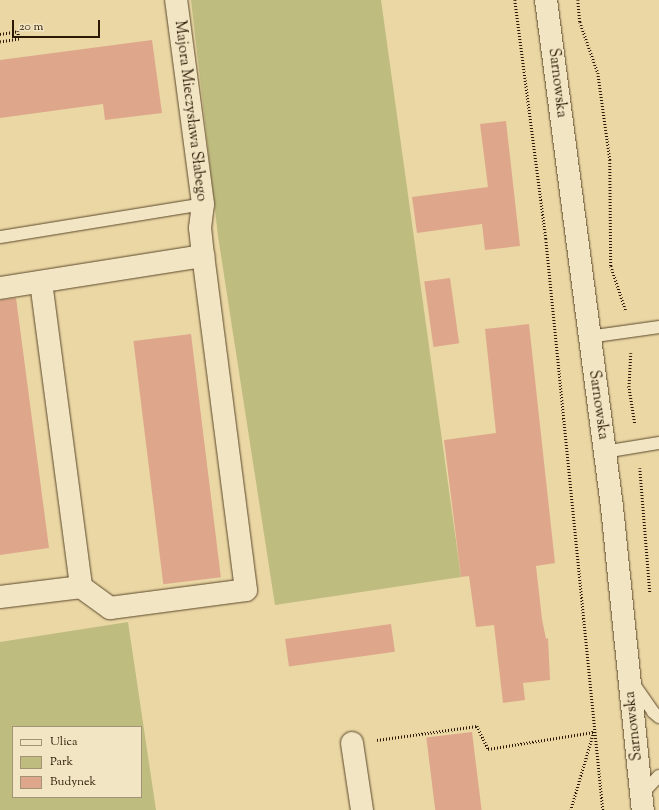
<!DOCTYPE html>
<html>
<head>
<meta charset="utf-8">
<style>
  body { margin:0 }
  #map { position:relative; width:659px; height:810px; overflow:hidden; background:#ead7a4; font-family:"Sorts Mill Goudy",serif }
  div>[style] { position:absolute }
  .green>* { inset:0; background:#bfbc80 }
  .building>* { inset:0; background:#dea78c; transform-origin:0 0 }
  .path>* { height:2.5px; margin-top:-1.25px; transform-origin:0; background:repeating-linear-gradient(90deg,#2c1903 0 1px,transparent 0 3px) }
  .roads { filter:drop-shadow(0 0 1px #5c482b) drop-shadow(0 0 1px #5c482b) }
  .service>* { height:12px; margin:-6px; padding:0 6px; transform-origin:6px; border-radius:6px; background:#f1e5c4 }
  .minor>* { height:22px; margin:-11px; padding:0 11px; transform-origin:11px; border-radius:11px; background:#f1e5c4 }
  .secondary>* { height:22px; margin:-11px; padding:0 11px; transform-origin:11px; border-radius:11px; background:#f1e5c4 }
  span { translate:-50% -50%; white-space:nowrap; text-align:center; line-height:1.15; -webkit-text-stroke:3px #f1e5c4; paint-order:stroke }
  .street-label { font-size:15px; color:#2c1903 }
  .legend { position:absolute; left:12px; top:726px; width:130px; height:72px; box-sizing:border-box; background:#f1e5c4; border:1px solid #a29377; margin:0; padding:5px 7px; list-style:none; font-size:12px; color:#2c1903 }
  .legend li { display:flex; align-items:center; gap:8px; height:20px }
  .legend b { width:20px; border:1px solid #a29377 }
  .scale { position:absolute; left:12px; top:20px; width:88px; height:18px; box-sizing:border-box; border:2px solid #2c1903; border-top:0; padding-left:5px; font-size:12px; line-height:14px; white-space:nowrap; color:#2c1903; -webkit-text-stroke:3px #f1e5c4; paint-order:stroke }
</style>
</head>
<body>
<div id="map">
  <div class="green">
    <div style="clip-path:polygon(191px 0,381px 0,461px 577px,275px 605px,218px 236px)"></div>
    <div style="clip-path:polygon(evenodd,128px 622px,156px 810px,0 810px,0 642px,128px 622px,13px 727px,141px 727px,141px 797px,13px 797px,13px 727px)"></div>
  </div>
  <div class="building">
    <div style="clip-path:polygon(152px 40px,162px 113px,105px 120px,103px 104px,0 118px,0 60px)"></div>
    <div style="clip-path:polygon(506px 121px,520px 246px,485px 250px,482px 224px,417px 233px,412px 197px,488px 187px,480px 124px)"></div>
    <div style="left:450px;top:278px;width:66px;height:26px;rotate:82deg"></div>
    <div style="clip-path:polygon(16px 298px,49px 548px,0 555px,0 300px)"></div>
    <div style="clip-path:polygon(529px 324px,555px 563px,536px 566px,542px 619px,546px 639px,548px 638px,550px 680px,523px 683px,525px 700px,503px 703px,494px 625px,476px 627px,469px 576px,461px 577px,444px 440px,496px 433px,485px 329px)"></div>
    <div style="left:191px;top:334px;width:245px;height:58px;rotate:83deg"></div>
    <div style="left:391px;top:624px;width:28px;height:107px;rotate:82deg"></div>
    <div style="left:472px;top:732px;width:79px;height:46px;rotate:83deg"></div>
  </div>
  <div class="path">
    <div style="left:515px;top:0;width:241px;rotate:82.6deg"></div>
    <div style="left:546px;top:239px;width:574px;rotate:84.3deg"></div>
    <div style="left:578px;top:0;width:22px;rotate:85deg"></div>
    <div style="left:580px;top:22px;width:54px;rotate:70.6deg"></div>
    <div style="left:598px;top:73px;width:88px;rotate:82.1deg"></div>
    <div style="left:610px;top:160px;width:106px;rotate:89.5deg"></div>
    <div style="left:611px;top:266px;width:47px;rotate:71.6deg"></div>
    <div style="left:0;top:34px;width:18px;rotate:-9deg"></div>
    <div style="left:18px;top:31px;width:8px;rotate:83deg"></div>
    <div style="left:19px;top:39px;width:19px;rotate:171deg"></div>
    <div style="left:631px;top:353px;width:33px;rotate:93deg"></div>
    <div style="left:629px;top:386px;width:39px;rotate:81deg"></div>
    <div style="left:640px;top:468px;width:125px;rotate:85.4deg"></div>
    <div style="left:377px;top:740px;width:101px;rotate:-8deg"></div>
    <div style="left:477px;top:726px;width:25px;rotate:64deg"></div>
    <div style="left:488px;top:749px;width:107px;rotate:-9.1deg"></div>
    <div style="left:594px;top:732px;width:81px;rotate:106.4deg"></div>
  </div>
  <div class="roads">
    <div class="service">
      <div style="left:0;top:237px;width:206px;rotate:-9.2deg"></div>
      <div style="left:588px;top:337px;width:72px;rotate:-8deg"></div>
      <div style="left:604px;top:452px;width:56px;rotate:-9.3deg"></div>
      <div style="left:633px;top:683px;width:35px;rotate:55deg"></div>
      <div style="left:653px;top:712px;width:8px;rotate:40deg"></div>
      <div style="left:641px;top:795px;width:26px;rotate:-47deg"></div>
    </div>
    <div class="minor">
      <div style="left:41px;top:282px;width:308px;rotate:82.5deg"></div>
      <div style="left:81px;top:587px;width:36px;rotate:36deg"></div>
      <div style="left:110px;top:608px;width:137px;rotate:-7.5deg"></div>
      <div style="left:246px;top:590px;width:337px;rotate:-97.3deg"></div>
      <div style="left:0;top:288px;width:206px;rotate:-9deg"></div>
      <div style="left:203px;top:256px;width:28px;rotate:-96deg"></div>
      <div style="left:200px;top:228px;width:24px;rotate:-83deg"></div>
      <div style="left:203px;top:204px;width:206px;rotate:-97.5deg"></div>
      <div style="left:0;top:597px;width:82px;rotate:-7deg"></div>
      <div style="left:352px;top:743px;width:68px;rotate:81.5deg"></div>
    </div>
    <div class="secondary">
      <div style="left:546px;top:0;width:511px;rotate:82.58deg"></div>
      <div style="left:612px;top:507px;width:305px;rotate:84.2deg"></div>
    </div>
  </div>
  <div class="street-label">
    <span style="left:557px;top:83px;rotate:83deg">Sarnowska</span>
    <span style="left:190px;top:111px;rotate:83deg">Majora Mieczysława Słabego</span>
    <span style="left:598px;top:405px;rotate:82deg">Sarnowska</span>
    <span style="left:634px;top:726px;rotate:-96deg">Sarnowska</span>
  </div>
  <ul class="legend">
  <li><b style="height:5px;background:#f1e5c4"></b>Ulica</li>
  <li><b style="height:11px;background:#bfbc80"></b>Park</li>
  <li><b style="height:11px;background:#dea78c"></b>Budynek</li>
  </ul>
  <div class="scale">20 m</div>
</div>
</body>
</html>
